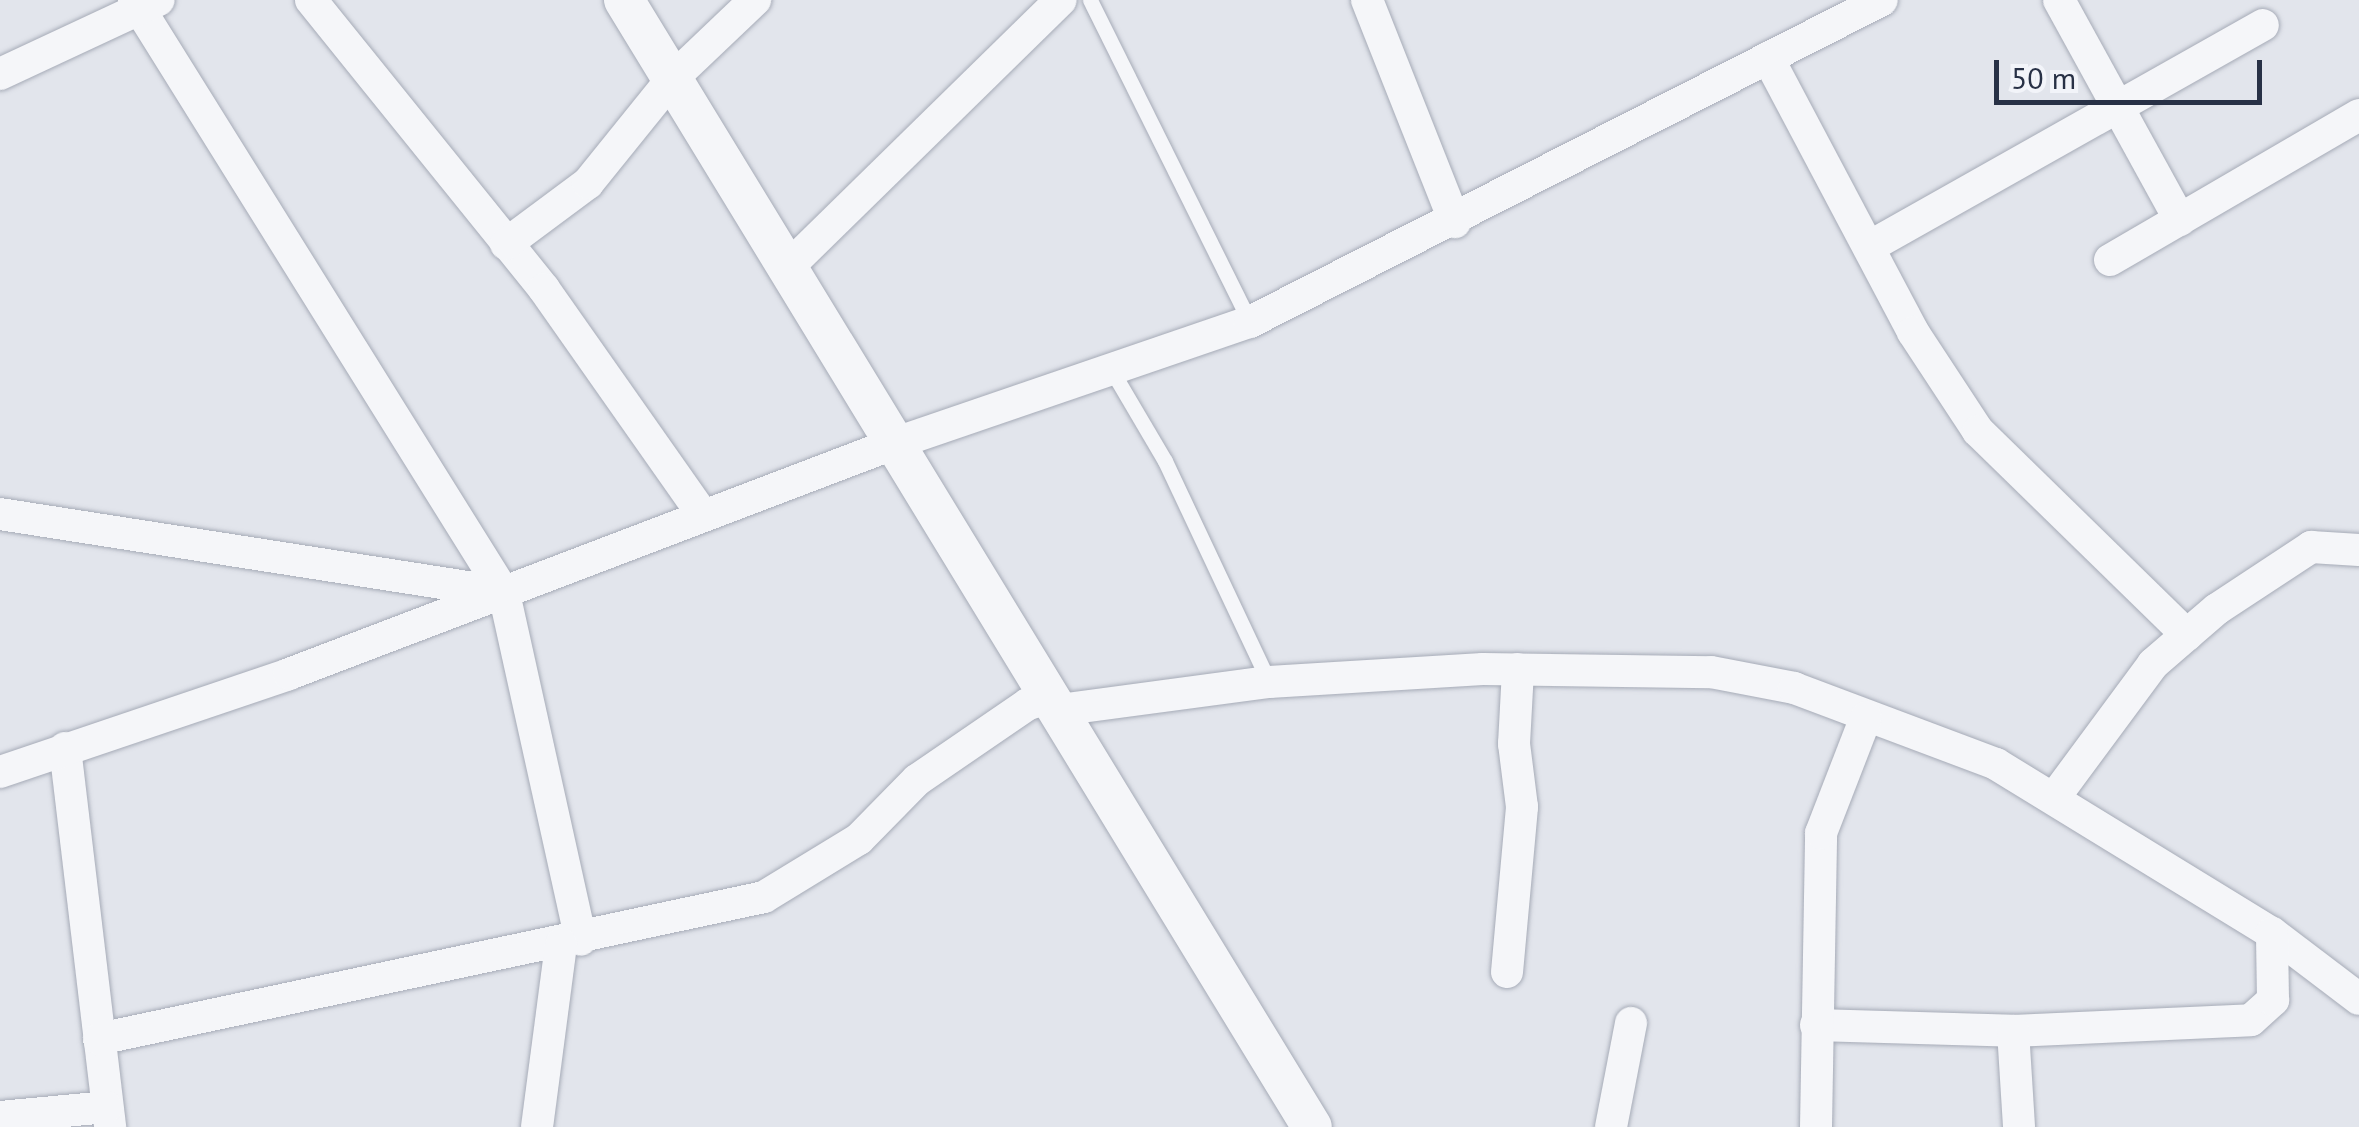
<!DOCTYPE html>
<html>
<head>
<meta charset="utf-8">
<style>
  body { margin:0 }
  #map { position:relative; width:2359px; height:1127px; overflow:hidden; background:#e2e5ec; font-family:"PT Sans",sans-serif }
  div>[style] { position:absolute }
  .roads { filter:drop-shadow(0 0 2px #a6abb7) drop-shadow(0 0 2px #a6abb7) }
  .service>* { height:15px; margin:-7.5px; padding:0 7.5px; transform-origin:7.5px; border-radius:7.5px; background:#f5f6f9 }
  .minor>* { height:32px; margin:-16px; padding:0 16px; transform-origin:16px; border-radius:16px; background:#f5f6f9 }
  .tertiary>* { height:40px; margin:-20px; padding:0 20px; transform-origin:20px; border-radius:20px; background:#f5f6f9 }
  span { translate:-50% -50%; white-space:nowrap; text-align:center; line-height:1.15; -webkit-text-stroke:8px #f2f4f9; paint-order:stroke }
  .scale { position:absolute; left:1994px; top:60px; width:268px; height:45px; box-sizing:border-box; border:5px solid #283146; border-top:0; padding-left:12px; font-size:30px; line-height:35px; white-space:nowrap; color:#283146; -webkit-text-stroke:8px #f2f4f9; paint-order:stroke }
</style>
</head>
<body>
<div id="map">
  <div class="roads">
    <div class="service">
      <div style="left:1090px;top:0;width:360px;rotate:63.6deg"></div>
      <div style="left:1112px;top:371px;width:104px;rotate:59.5deg"></div>
      <div style="left:1165px;top:461px;width:244px;rotate:64.8deg"></div>
    </div>
    <div class="minor">
      <div style="left:134px;top:0;width:699px;rotate:58.04deg"></div>
      <div style="left:504px;top:593px;width:355px;rotate:77.5deg"></div>
      <div style="left:311px;top:0;width:371px;rotate:51.1deg"></div>
      <div style="left:544px;top:289px;width:276px;rotate:54.9deg"></div>
      <div style="left:1367px;top:0;width:239px;rotate:68.4deg"></div>
      <div style="left:2059px;top:0;width:251px;rotate:61.2deg"></div>
      <div style="left:1768px;top:58px;width:310px;rotate:62.1deg"></div>
      <div style="left:1913px;top:332px;width:118px;rotate:56.7deg"></div>
      <div style="left:1978px;top:431px;width:292px;rotate:44.3deg"></div>
      <div style="left:0;top:74px;width:175px;rotate:-25deg"></div>
      <div style="left:506px;top:244px;width:102px;rotate:-36.6deg"></div>
      <div style="left:588px;top:183px;width:134px;rotate:-51.1deg"></div>
      <div style="left:672px;top:79px;width:115px;rotate:-43.6deg"></div>
      <div style="left:1869px;top:247px;width:452px;rotate:-29.4deg"></div>
      <div style="left:2110px;top:260px;width:288px;rotate:-30.2deg"></div>
      <div style="left:787px;top:268px;width:383px;rotate:-44.4deg"></div>
      <div style="left:0;top:514px;width:505px;rotate:8.88deg"></div>
      <div style="left:1059px;top:710px;width:212px;rotate:-7.6deg"></div>
      <div style="left:1269px;top:682px;width:214px;rotate:-3.5deg"></div>
      <div style="left:1483px;top:669px;width:228px;rotate:0.8deg"></div>
      <div style="left:1711px;top:672px;width:85px;rotate:10.9deg"></div>
      <div style="left:1794px;top:688px;width:216px;rotate:20.6deg"></div>
      <div style="left:1996px;top:764px;width:324px;rotate:31.5deg"></div>
      <div style="left:2272px;top:933px;width:109px;rotate:37.2deg"></div>
      <div style="left:65px;top:748px;width:382px;rotate:83.2deg"></div>
      <div style="left:0;top:772px;width:305px;rotate:-18.7deg"></div>
      <div style="left:289px;top:674px;width:646px;rotate:-20.85deg"></div>
      <div style="left:893px;top:444px;width:377px;rotate:-18.9deg"></div>
      <div style="left:1250px;top:322px;width:709px;rotate:-27deg"></div>
      <div style="left:2054px;top:798px;width:167px;rotate:-53.5deg"></div>
      <div style="left:2153px;top:664px;width:84px;rotate:-40.7deg"></div>
      <div style="left:2217px;top:609px;width:113px;rotate:-33.4deg"></div>
      <div style="left:2311px;top:547px;width:48px;rotate:3.6deg"></div>
      <div style="left:1507px;top:972px;width:166px;rotate:-84.8deg"></div>
      <div style="left:1522px;top:807px;width:64px;rotate:-97.2deg"></div>
      <div style="left:1514px;top:744px;width:75px;rotate:-86.9deg"></div>
      <div style="left:1816px;top:1025px;width:197px;rotate:1.7deg"></div>
      <div style="left:2013px;top:1031px;width:238px;rotate:-2.6deg"></div>
      <div style="left:2251px;top:1020px;width:30px;rotate:-42deg"></div>
      <div style="left:2273px;top:1000px;width:67px;rotate:-90.9deg"></div>
      <div style="left:2013px;top:1031px;width:96px;rotate:86.4deg"></div>
      <div style="left:99px;top:1039px;width:680px;rotate:-12.05deg"></div>
      <div style="left:764px;top:897px;width:111px;rotate:-31.4deg"></div>
      <div style="left:859px;top:839px;width:83px;rotate:-45.5deg"></div>
      <div style="left:917px;top:780px;width:135px;rotate:-34.4deg"></div>
      <div style="left:1028px;top:704px;width:22px;rotate:-16deg"></div>
      <div style="left:0;top:1117px;width:107px;rotate:-5.3deg"></div>
      <div style="left:537px;top:1127px;width:185px;rotate:-82.5deg"></div>
      <div style="left:1611px;top:1127px;width:106px;rotate:-79.1deg"></div>
      <div style="left:1816px;top:1127px;width:294px;rotate:-89deg"></div>
      <div style="left:1821px;top:833px;width:124px;rotate:-68.8deg"></div>
    </div>
    <div class="tertiary">
      <div style="left:624px;top:0;width:1320px;rotate:58.6deg"></div>
    </div>
  </div>
  <div class="scale">50 m</div>
</div>
</body>
</html>
